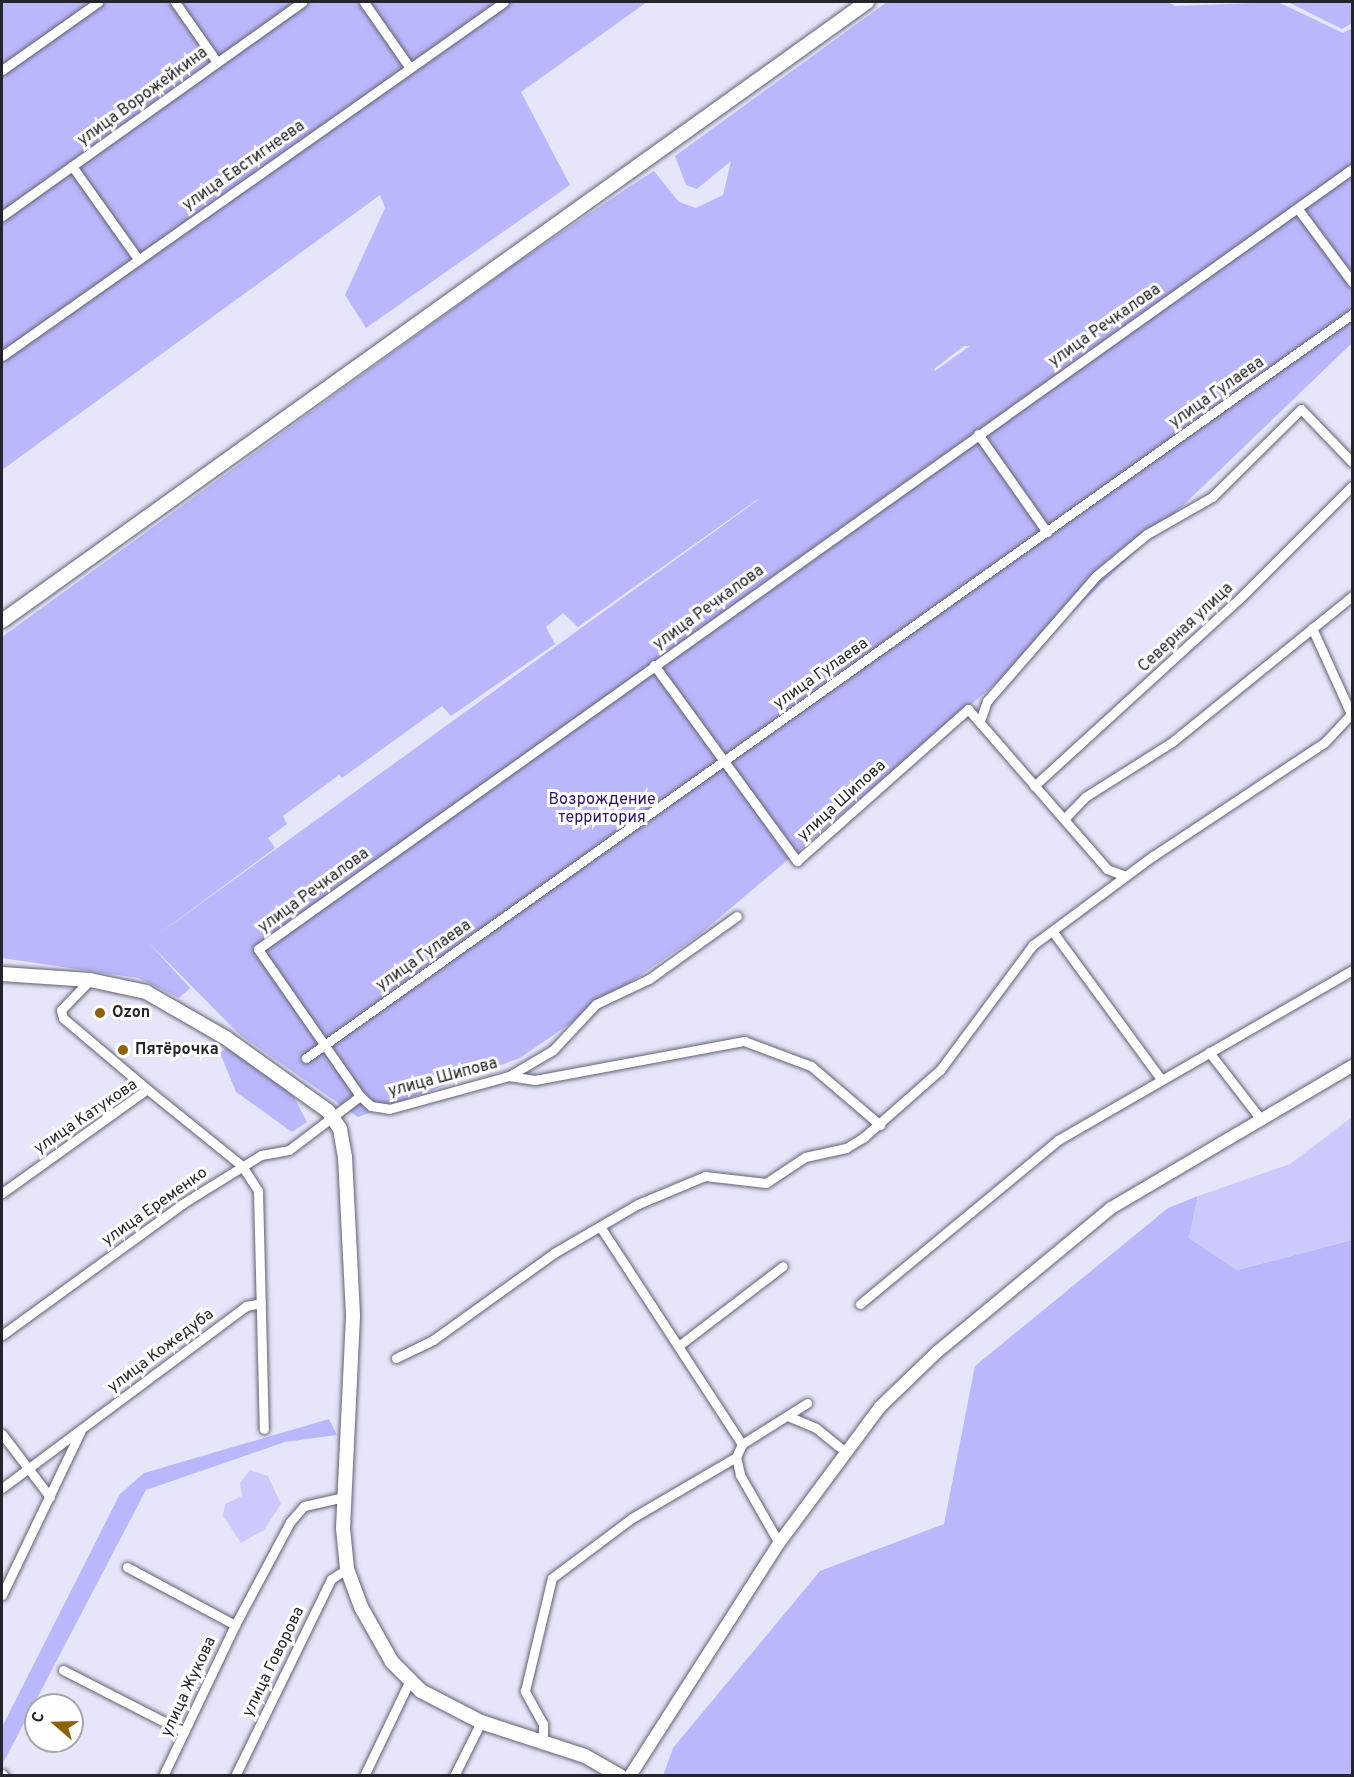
<!DOCTYPE html>
<html>
<head>
<meta charset="utf-8">
<style>
  body { margin:0 }
  #map { position:relative; width:1354px; height:1777px; overflow:hidden; background:#e6e6fa; font-family:Overpass,sans-serif }
  div>[style] { position:absolute }
  .green>* { inset:0; background:#bbb7fc }
  .water>* { inset:0; background:#cccafd }
  .roads { filter:drop-shadow(0 0 2px #616072) drop-shadow(0 0 2px #616072) }
  .minor>* { height:9px; margin:-4.5px; padding:0 4.5px; transform-origin:4.5px; border-radius:4.5px; background:#fff }
  .tertiary>* { height:12px; margin:-6px; padding:0 6px; transform-origin:6px; border-radius:6px; background:#fff }
  .secondary>* { height:14px; margin:-7px; padding:0 7px; transform-origin:7px; border-radius:7px; background:#fff }
  .dots>* { width:16px; height:16px; translate:-50% -50%; box-sizing:border-box; border:3px solid #fff; border-radius:50% }
  span { translate:-50% -50%; white-space:nowrap; text-align:center; line-height:1.15; -webkit-text-stroke:6px #fff; paint-order:stroke }
  .street-label { font-size:16px; color:#24242b }
  .park-label { font-size:16px; color:#2e1372 }
  .poi-label { font-size:16px; color:#24242b; font-weight:700 }
  .left { translate:0 -50%; text-align:left }
  .frame { position:absolute; inset:0; border:3px solid #24242b; pointer-events:none }
  .north { position:absolute; left:24px; top:1693px; width:60px; height:60px; box-sizing:border-box; background:#fff; border:2px solid #a7a7aa; border-radius:50%; rotate:290deg; font-size:16px; font-weight:700; line-height:24px; text-align:center; color:#24242b }
  .north::after { content:''; display:block; margin:auto; width:21px; height:27px; background:#8d6106; clip-path:polygon(50% 0,100% 100%,50% 72%,0 100%) }
</style>
</head>
<body>
<div id="map">
  <div class="green">
    <div style="clip-path:polygon(2px 2px,647px 2px,521px 92px,570px 185px,366px 328px,345px 295px,385px 208px,380px 195px,2px 470px)"></div>
    <div style="clip-path:polygon(evenodd,887px 2px,1168px 2px,1175px 6px,1278px 2px,1343px 33px,1352px 28px,1352px 343px,1013px 669px,699px 935px,520px 1058px,358px 1117px,240px 1035px,148px 942px,190px 988px,179px 998px,138px 978px,2px 958px,2px 637px,513px 265px,635px 183px,654px 171px,679px 202px,696px 208px,723px 195px,731px 161px,697px 189px,686px 185px,675px 156px,887px 2px,964px 346px,970px 346px,935px 371px,934px 369px,964px 346px,887px 2px,758px 499px,758px 500px,149px 941px,275px 848px,268px 838px,287px 824px,283px 816px,339px 775px,342px 778px,442px 706px,451px 716px,555px 644px,546px 627px,563px 613px,578px 627px,758px 499px)"></div>
    <div style="clip-path:polygon(1288px 2px,1352px 2px,1352px 23px,1342px 29px)"></div>
    <div style="clip-path:polygon(226px 1048px,275px 1079px,294px 1097px,307px 1122px,292px 1132px,236px 1092px,220px 1053px)"></div>
    <div style="clip-path:polygon(1198px 1196px,1189px 1238px,1237px 1270px,1352px 1240px,1352px 1775px,663px 1776px,673px 1748px,820px 1571px,944px 1524px,975px 1366px,1168px 1208px)"></div>
    <div style="clip-path:polygon(329px 1419px,337px 1435px,285px 1442px,146px 1490px,2px 1765px,2px 1727px,120px 1494px,144px 1473px)"></div>
  </div>
  <div class="water">
    <div style="clip-path:polygon(1352px 1117px,1352px 1240px,1237px 1270px,1189px 1238px,1198px 1196px,1290px 1164px)"></div>
    <div style="clip-path:polygon(250px 1470px,268px 1476px,281px 1504px,264px 1530px,241px 1543px,223px 1516px,225px 1504px,242px 1496px,240px 1483px)"></div>
  </div>
  <div class="roads">
    <div class="minor">
      <div style="left:175px;top:2px;width:73px;rotate:55deg"></div>
      <div style="left:364px;top:2px;width:80px;rotate:55.1deg"></div>
      <div style="left:2px;top:70px;width:118px;rotate:-35.3deg"></div>
      <div style="left:72px;top:166px;width:114px;rotate:54.6deg"></div>
      <div style="left:1298px;top:209px;width:91px;rotate:53.5deg"></div>
      <div style="left:2px;top:216px;width:369px;rotate:-35.5deg"></div>
      <div style="left:2px;top:356px;width:614px;rotate:-35.19deg"></div>
      <div style="left:978px;top:434px;width:120px;rotate:54.9deg"></div>
      <div style="left:1312px;top:628px;width:94px;rotate:65.6deg"></div>
      <div style="left:654px;top:665px;width:243px;rotate:53.9deg"></div>
      <div style="left:797px;top:861px;width:229px;rotate:-41.6deg"></div>
      <div style="left:968px;top:709px;width:212px;rotate:49deg"></div>
      <div style="left:1107px;top:869px;width:19px;rotate:21deg"></div>
      <div style="left:980px;top:721px;width:21px;rotate:-71deg"></div>
      <div style="left:987px;top:701px;width:166px;rotate:-48.9deg"></div>
      <div style="left:1096px;top:576px;width:66px;rotate:-39.5deg"></div>
      <div style="left:1147px;top:534px;width:75px;rotate:-29.6deg"></div>
      <div style="left:1212px;top:497px;width:125px;rotate:-44.7deg"></div>
      <div style="left:1301px;top:409px;width:74px;rotate:46.1deg"></div>
      <div style="left:1034px;top:786px;width:279px;rotate:-42.4deg"></div>
      <div style="left:1240px;top:598px;width:158px;rotate:-45deg"></div>
      <div style="left:1064px;top:819px;width:30px;rotate:-46deg"></div>
      <div style="left:1085px;top:797px;width:103px;rotate:-32.3deg"></div>
      <div style="left:1172px;top:742px;width:232px;rotate:-39deg"></div>
      <div style="left:1053px;top:932px;width:182px;rotate:53.7deg"></div>
      <div style="left:90px;top:980px;width:42px;rotate:134deg"></div>
      <div style="left:61px;top:1010px;width:8px;rotate:76deg"></div>
      <div style="left:63px;top:1018px;width:110px;rotate:40.2deg"></div>
      <div style="left:1209px;top:1052px;width:82px;rotate:52.4deg"></div>
      <div style="left:306px;top:1058px;width:1284px;rotate:-35.42deg"></div>
      <div style="left:509px;top:1076px;width:26px;rotate:9deg"></div>
      <div style="left:535px;top:1080px;width:213px;rotate:-10.6deg"></div>
      <div style="left:744px;top:1041px;width:72px;rotate:20.5deg"></div>
      <div style="left:811px;top:1066px;width:91px;rotate:40.5deg"></div>
      <div style="left:360px;top:1096px;width:15px;rotate:42deg"></div>
      <div style="left:371px;top:1106px;width:18px;rotate:9deg"></div>
      <div style="left:389px;top:1109px;width:124px;rotate:-15.4deg"></div>
      <div style="left:509px;top:1076px;width:51px;rotate:-30.6deg"></div>
      <div style="left:553px;top:1050px;width:63px;rotate:-46.9deg"></div>
      <div style="left:596px;top:1004px;width:59px;rotate:-25.3deg"></div>
      <div style="left:649px;top:979px;width:108px;rotate:-35.6deg"></div>
      <div style="left:2px;top:1193px;width:178px;rotate:-35.6deg"></div>
      <div style="left:147px;top:1089px;width:122px;rotate:39deg"></div>
      <div style="left:242px;top:1166px;width:30px;rotate:57deg"></div>
      <div style="left:258px;top:1191px;width:238px;rotate:88.6deg"></div>
      <div style="left:601px;top:1228px;width:258px;rotate:56.9deg"></div>
      <div style="left:860px;top:1304px;width:257px;rotate:-39.6deg"></div>
      <div style="left:1058px;top:1140px;width:340px;rotate:-30deg"></div>
      <div style="left:2px;top:1335px;width:223px;rotate:-36deg"></div>
      <div style="left:182px;top:1204px;width:93px;rotate:-31.8deg"></div>
      <div style="left:261px;top:1155px;width:28px;rotate:-10deg"></div>
      <div style="left:289px;top:1150px;width:89px;rotate:-37.3deg"></div>
      <div style="left:360px;top:1096px;width:179px;rotate:-124.8deg"></div>
      <div style="left:258px;top:949px;width:1344px;rotate:-35.49deg"></div>
      <div style="left:681px;top:1344px;width:128px;rotate:-37.4deg"></div>
      <div style="left:396px;top:1358px;width:41px;rotate:-25.9deg"></div>
      <div style="left:433px;top:1340px;width:149px;rotate:-35.7deg"></div>
      <div style="left:554px;top:1253px;width:97px;rotate:-30.3deg"></div>
      <div style="left:638px;top:1204px;width:73px;rotate:-22.7deg"></div>
      <div style="left:705px;top:1176px;width:61px;rotate:6.5deg"></div>
      <div style="left:766px;top:1183px;width:47px;rotate:-33.7deg"></div>
      <div style="left:805px;top:1157px;width:42px;rotate:-12.4deg"></div>
      <div style="left:846px;top:1148px;width:21px;rotate:-31deg"></div>
      <div style="left:864px;top:1137px;width:101px;rotate:-41.4deg"></div>
      <div style="left:940px;top:1070px;width:156px;rotate:-53.4deg"></div>
      <div style="left:1033px;top:945px;width:149px;rotate:-36.6deg"></div>
      <div style="left:1153px;top:856px;width:206px;rotate:-33.5deg"></div>
      <div style="left:1325px;top:742px;width:40px;rotate:-47deg"></div>
      <div style="left:790px;top:1417px;width:28px;rotate:23deg"></div>
      <div style="left:816px;top:1428px;width:36px;rotate:39deg"></div>
      <div style="left:2px;top:1434px;width:79px;rotate:52.7deg"></div>
      <div style="left:736px;top:1457px;width:18px;rotate:77deg"></div>
      <div style="left:740px;top:1475px;width:78px;rotate:60.2deg"></div>
      <div style="left:2px;top:1488px;width:304px;rotate:-36.7deg"></div>
      <div style="left:246px;top:1306px;width:15px;rotate:-11deg"></div>
      <div style="left:127px;top:1567px;width:123px;rotate:28.2deg"></div>
      <div style="left:235px;top:1625px;width:167px;rotate:115.5deg"></div>
      <div style="left:2px;top:1595px;width:181px;rotate:-64.4deg"></div>
      <div style="left:235px;top:1625px;width:117px;rotate:-61.9deg"></div>
      <div style="left:290px;top:1522px;width:21px;rotate:-49deg"></div>
      <div style="left:304px;top:1506px;width:41px;rotate:-12.7deg"></div>
      <div style="left:63px;top:1670px;width:136px;rotate:27.1deg"></div>
      <div style="left:543px;top:1743px;width:19px;rotate:-90deg"></div>
      <div style="left:543px;top:1724px;width:38px;rotate:-119deg"></div>
      <div style="left:525px;top:1691px;width:116px;rotate:-76.6deg"></div>
      <div style="left:552px;top:1578px;width:100px;rotate:-36.9deg"></div>
      <div style="left:632px;top:1518px;width:121px;rotate:-30.4deg"></div>
      <div style="left:736px;top:1457px;width:14px;rotate:-65deg"></div>
      <div style="left:742px;top:1444px;width:77px;rotate:-32.2deg"></div>
      <div style="left:2px;top:1774px;width:3px;rotate:45deg"></div>
      <div style="left:235px;top:1776px;width:219px;rotate:-64deg"></div>
      <div style="left:331px;top:1579px;width:19px;rotate:-32deg"></div>
      <div style="left:364px;top:1776px;width:104px;rotate:-64.4deg"></div>
      <div style="left:454px;top:1776px;width:60px;rotate:-63.4deg"></div>
    </div>
    <div class="tertiary">
      <div style="left:630px;top:1776px;width:277px;rotate:-57.4deg"></div>
      <div style="left:779px;top:1543px;width:169px;rotate:-53.4deg"></div>
      <div style="left:880px;top:1407px;width:79px;rotate:-44deg"></div>
      <div style="left:937px;top:1352px;width:226px;rotate:-39.6deg"></div>
      <div style="left:1111px;top:1208px;width:280px;rotate:-30.5deg"></div>
    </div>
    <div class="secondary">
      <div style="left:2px;top:621px;width:1064px;rotate:-35.59deg"></div>
      <div style="left:2px;top:974px;width:88px;rotate:3.9deg"></div>
      <div style="left:90px;top:980px;width:57px;rotate:12.1deg"></div>
      <div style="left:146px;top:992px;width:92px;rotate:29.9deg"></div>
      <div style="left:226px;top:1038px;width:125px;rotate:35.6deg"></div>
      <div style="left:328px;top:1111px;width:22px;rotate:56deg"></div>
      <div style="left:340px;top:1129px;width:28px;rotate:80deg"></div>
      <div style="left:345px;top:1157px;width:159px;rotate:87.1deg"></div>
      <div style="left:353px;top:1316px;width:212px;rotate:92.7deg"></div>
      <div style="left:343px;top:1528px;width:41px;rotate:84.4deg"></div>
      <div style="left:347px;top:1569px;width:40px;rotate:69.8deg"></div>
      <div style="left:361px;top:1607px;width:63px;rotate:60.6deg"></div>
      <div style="left:392px;top:1662px;width:41px;rotate:45deg"></div>
      <div style="left:421px;top:1691px;width:68px;rotate:27.3deg"></div>
      <div style="left:481px;top:1722px;width:109px;rotate:18.1deg"></div>
      <div style="left:585px;top:1756px;width:40px;rotate:29.7deg"></div>
    </div>
  </div>
  <div class="dots">
    <div style="left:100px;top:1013px;background:#8d6106"></div>
    <div style="left:123px;top:1050px;background:#8d6106"></div>
  </div>
  <div class="street-label">
    <span style="left:143px;top:97px;rotate:-36deg">улица Ворожейкина</span>
    <span style="left:244px;top:166px;rotate:-35deg">улица Евстигнеева</span>
    <span style="left:1105px;top:326px;rotate:-35deg">улица Речкалова</span>
    <span style="left:1217px;top:393px;rotate:-35deg">улица Гулаева</span>
    <span style="left:709px;top:608px;rotate:-36deg">улица Речкалова</span>
    <span style="left:1186px;top:628px;rotate:-43deg">Северная улица</span>
    <span style="left:821px;top:674px;rotate:-35deg">улица Гулаева</span>
    <span style="left:842px;top:801px;rotate:-42deg">улица Шипова</span>
    <span style="left:314px;top:891px;rotate:-36deg">улица Речкалова</span>
    <span style="left:424px;top:956px;rotate:-35deg">улица Гулаева</span>
    <span style="left:443px;top:1078px;rotate:-15deg">улица Шипова</span>
    <span style="left:86px;top:1117px;rotate:-34deg">улица Катукова</span>
    <span style="left:155px;top:1207px;rotate:-35deg">улица Еременко</span>
    <span style="left:161px;top:1351px;rotate:-37deg">улица Кожедуба</span>
    <span style="left:274px;top:1662px;rotate:-64deg">улица Говорова</span>
    <span style="left:189px;top:1687px;rotate:-65deg">улица Жукова</span>
  </div>
  <div class="park-label">
    <span style="left:602px;top:809px">Возрождение<br>территория</span>
  </div>
  <div class="poi-label">
    <span class="left" style="left:112px;top:1013px">Ozon</span>
    <span class="left" style="left:135px;top:1050px">Пятёрочка</span>
  </div>
  <div class="frame"></div>
  <div class="north">С</div>
</div>
</body>
</html>
